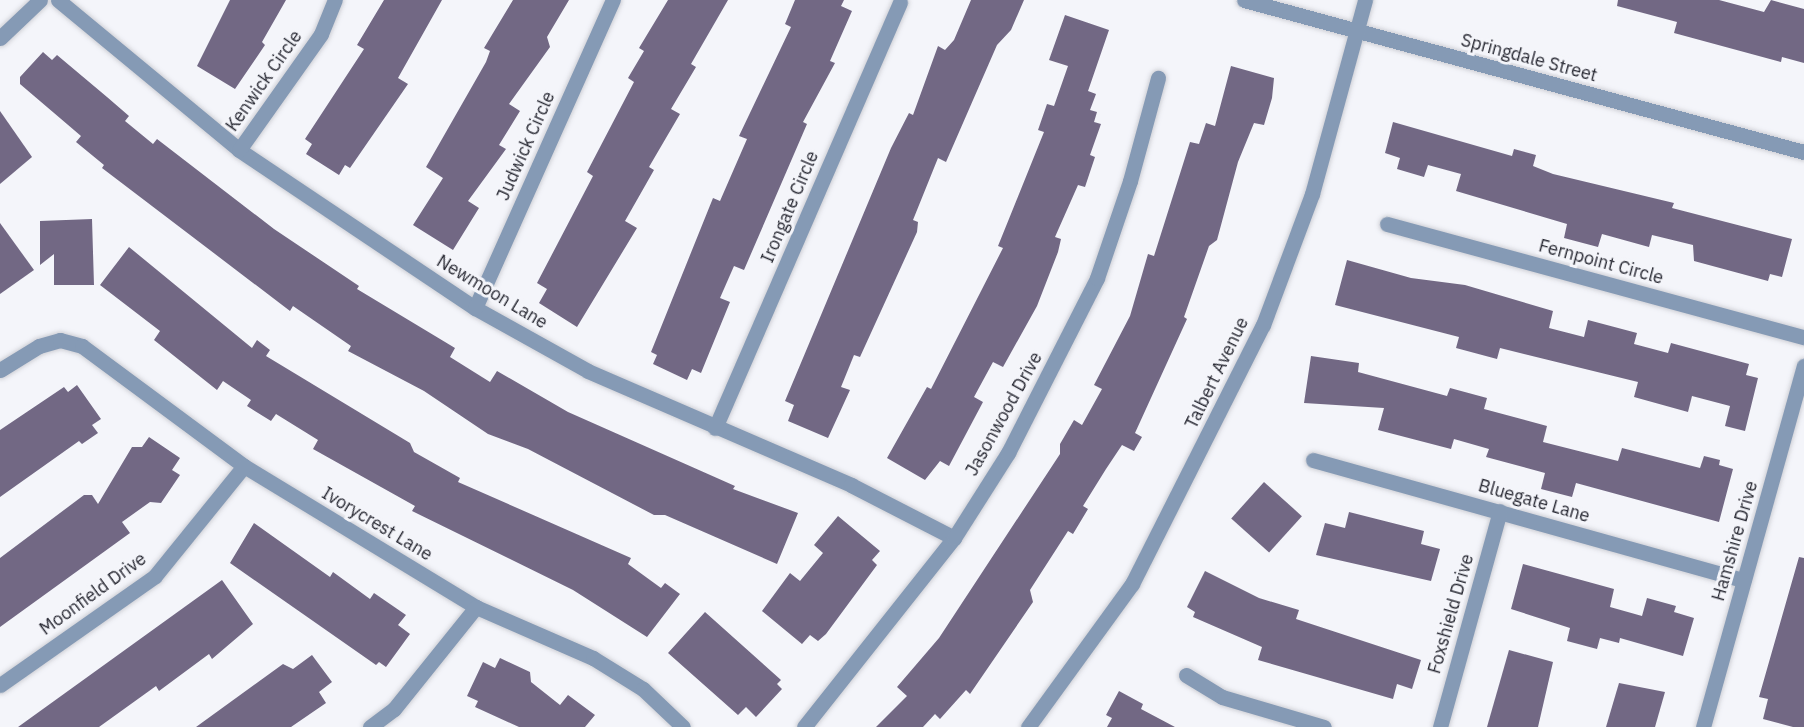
<!DOCTYPE html>
<html>
<head>
<meta charset="utf-8">
<style>
  body { margin:0 }
  #map { position:relative; width:1804px; height:727px; overflow:hidden; background:#f4f5fa; font-family:"IBM Plex Sans",sans-serif }
  div>[style] { position:absolute }
  .building>* { inset:0; background:#726884; transform-origin:0 0 }
  .roads { filter:drop-shadow(0 0 2px #cfd0d6) drop-shadow(0 0 2px #cfd0d6) }
  .minor>* { height:15px; margin:-7.5px; padding:0 7.5px; transform-origin:7.5px; border-radius:7.5px; background:#859ab5 }
  .tertiary>* { height:15px; margin:-7.5px; padding:0 7.5px; transform-origin:7.5px; border-radius:7.5px; background:#859ab5 }
  span { translate:-50% -50%; white-space:nowrap; text-align:center; line-height:1.15; -webkit-text-stroke:6px #f4f5fa; paint-order:stroke }
  .street-label { font-size:18px; color:#272832 }
</style>
</head>
<body>
<div id="map">
  <div class="building">
    <div style="clip-path:polygon(230px 0,286px 0,262px 42px,265px 45px,235px 89px,197px 66px)"></div>
    <div style="clip-path:polygon(384px 0,442px 0,398px 78px,408px 84px,350px 168px,345px 165px,339px 175px,306px 154px,312px 144px,305px 139px,364px 49px,357px 45px)"></div>
    <div style="clip-path:polygon(513px 0,569px 0,547px 37px,550px 47px,509px 104px,520px 111px,499px 145px,506px 149px,468px 201px,479px 208px,453px 250px,413px 225px,443px 178px,426px 167px,486px 62px,490px 51px,484px 48px)"></div>
    <div style="clip-path:polygon(668px 0,728px 0,691px 64px,696px 67px,671px 109px,680px 114px,649px 167px,654px 170px,625px 221px,637px 228px,577px 327px,539px 303px,547px 289px,537px 283px,593px 176px,587px 172px,634px 82px,628px 78px,644px 51px,639px 48px)"></div>
    <div style="clip-path:polygon(795px 0,844px 0,841px 6px,852px 11px,830px 61px,835px 63px,803px 122px,807px 124px,744px 270px,734px 266px,720px 298px,730px 302px,701px 373px,692px 369px,687px 380px,653px 364px,657px 355px,651px 352px,713px 198px,720px 201px,747px 139px,739px 136px,791px 27px,785px 24px)"></div>
    <div style="clip-path:polygon(971px 0,1024px 0,1011px 30px,997px 45px,946px 162px,938px 158px,913px 220px,918px 222px,917px 232px,860px 357px,854px 355px,841px 387px,850px 390px,828px 438px,788px 421px,794px 405px,785px 401px,891px 148px,909px 113px,913px 115px,938px 46px,945px 50px,954px 40px)"></div>
    <div style="clip-path:polygon(1618px 0,1719px 0,1764px 12px,1771px 0,1804px 9px,1804px 63px,1782px 57px,1781px 62px,1674px 33px,1677px 22px,1617px 6px)"></div>
    <div style="clip-path:polygon(1065px 15px,1109px 30px,1088px 91px,1096px 94px,1090px 110px,1097px 112px,1094px 122px,1101px 124px,1090px 155px,1095px 157px,1085px 187px,1078px 185px,1055px 237px,1061px 239px,1058px 252px,1037px 306px,1003px 367px,993px 362px,974px 397px,983px 402px,949px 466px,940px 461px,925px 480px,887px 458px,927px 387px,931px 389px,1003px 248px,998px 246px,1044px 132px,1038px 130px,1047px 104px,1054px 106px,1068px 66px,1049px 60px)"></div>
    <div style="clip-path:polygon(43px 52px,52px 60px,57px 55px,107px 97px,129px 116px,125px 121px,153px 144px,157px 139px,274px 229px,359px 286px,357px 289px,455px 348px,450px 357px,490px 382px,497px 371px,568px 412px,735px 486px,733px 489px,798px 513px,777px 564px,665px 515px,654px 515px,528px 449px,488px 434px,424px 391px,348px 351px,351px 346px,293px 306px,290px 311px,102px 168px,104px 165px,76px 142px,81px 136px,20px 84px,20px 77px)"></div>
    <div style="clip-path:polygon(1231px 66px,1274px 78px,1272px 98px,1264px 125px,1254px 123px,1238px 162px,1217px 240px,1209px 246px,1184px 317px,1187px 319px,1135px 433px,1142px 437px,1134px 451px,1122px 445px,1106px 469px,1083px 506px,1088px 509px,1073px 534px,1068px 531px,1030px 590px,1033px 602px,970px 694px,966px 690px,940px 719px,935px 714px,923px 727px,876px 727px,907px 696px,897px 687px,939px 638px,1060px 454px,1060px 444px,1074px 420px,1082px 425px,1102px 389px,1094px 385px,1130px 316px,1148px 254px,1154px 256px,1190px 142px,1199px 144px,1206px 123px,1215px 126px)"></div>
    <div style="clip-path:polygon(0 111px,32px 157px,0 184px)"></div>
    <div style="clip-path:polygon(1393px 122px,1512px 156px,1514px 149px,1536px 155px,1533px 166px,1553px 174px,1674px 203px,1672px 208px,1792px 239px,1782px 277px,1770px 274px,1768px 281px,1694px 261px,1693px 245px,1652px 235px,1649px 247px,1602px 234px,1598px 247px,1564px 238px,1567px 224px,1456px 191px,1461px 174px,1428px 165px,1424px 177px,1397px 169px,1400px 158px,1385px 153px)"></div>
    <div style="clip-path:polygon(92px 219px,94px 285px,54px 285px,54px 254px,40px 265px,40px 221px)"></div>
    <div style="clip-path:polygon(0 223px,34px 270px,0 294px)"></div>
    <div style="clip-path:polygon(129px 247px,252px 348px,257px 340px,270px 350px,266px 356px,410px 443px,414px 452px,460px 478px,458px 482px,631px 558px,628px 564px,661px 588px,665px 583px,680px 594px,647px 637px,573px 590px,412px 511px,415px 506px,313px 449px,318px 440px,276px 414px,271px 421px,247px 406px,251px 400px,223px 381px,217px 390px,154px 340px,160px 331px,100px 285px)"></div>
    <div style="clip-path:polygon(1347px 260px,1411px 278px,1465px 285px,1553px 311px,1549px 328px,1584px 337px,1588px 320px,1637px 333px,1634px 344px,1668px 353px,1671px 343px,1749px 364px,1746px 375px,1758px 378px,1745px 431px,1725px 426px,1730px 406px,1692px 396px,1688px 412px,1634px 397px,1638px 382px,1500px 348px,1497px 359px,1456px 348px,1459px 337px,1335px 305px)"></div>
    <div style="clip-path:polygon(1311px 356px,1359px 363px,1358px 372px,1447px 396px,1450px 388px,1487px 398px,1484px 409px,1547px 426px,1543px 442px,1618px 461px,1622px 448px,1700px 468px,1704px 456px,1720px 460px,1719px 465px,1733px 469px,1719px 522px,1576px 483px,1572px 497px,1541px 489px,1545px 473px,1486px 457px,1489px 449px,1454px 439px,1451px 449px,1378px 430px,1384px 408px,1304px 403px)"></div>
    <div style="clip-path:polygon(77px 385px,101px 419px,92px 425px,98px 433px,82px 444px,79px 441px,0 497px,0 430px,64px 387px,68px 392px)"></div>
    <div style="clip-path:polygon(149px 437px,180px 458px,172px 470px,180px 475px,161px 503px,150px 502px,122px 522px,130px 533px,0 627px,0 558px,84px 495px,92px 495px,98px 504px,132px 447px,142px 447px)"></div>
    <div style="left:1264px;top:482px;width:51px;height:49px;rotate:42deg"></div>
    <div style="clip-path:polygon(1349px 512px,1424px 531px,1421px 544px,1440px 549px,1431px 581px,1316px 555px,1325px 523px,1345px 528px)"></div>
    <div style="clip-path:polygon(838px 516px,880px 551px,872px 560px,877px 565px,826px 634px,818px 641px,810px 635px,802px 644px,762px 611px,790px 573px,800px 581px,823px 553px,814px 545px)"></div>
    <div style="clip-path:polygon(254px 523px,330px 577px,333px 572px,370px 599px,374px 593px,406px 615px,398px 625px,410px 634px,386px 667px,379px 662px,376px 665px,230px 563px)"></div>
    <div style="clip-path:polygon(1799px 557px,1804px 558px,1804px 727px,1793px 727px,1763px 719px,1768px 699px,1759px 697px)"></div>
    <div style="clip-path:polygon(1523px 564px,1614px 589px,1610px 607px,1642px 616px,1647px 598px,1676px 606px,1674px 612px,1694px 618px,1683px 656px,1620px 638px,1619px 643px,1600px 638px,1597px 649px,1567px 641px,1570px 628px,1511px 609px)"></div>
    <div style="clip-path:polygon(1205px 571px,1259px 598px,1299px 610px,1296px 619px,1421px 660px,1412px 689px,1397px 684px,1393px 699px,1258px 660px,1262px 647px,1193px 617px,1195px 612px,1187px 607px)"></div>
    <div style="clip-path:polygon(222px 580px,253px 624px,212px 659px,209px 654px,159px 691px,156px 686px,99px 727px,18px 727px)"></div>
    <div style="clip-path:polygon(705px 612px,781px 680px,777px 684px,782px 689px,756px 717px,746px 707px,738px 715px,668px 653px)"></div>
    <div style="clip-path:polygon(1509px 650px,1553px 662px,1538px 727px,1487px 727px)"></div>
    <div style="clip-path:polygon(312px 655px,332px 682px,319px 692px,326px 703px,291px 727px,196px 727px,283px 664px,293px 669px)"></div>
    <div style="clip-path:polygon(500px 658px,530px 672px,531px 682px,560px 705px,568px 695px,595px 715px,585px 727px,519px 727px,475px 707px,478px 701px,467px 696px,483px 662px,495px 668px)"></div>
    <div style="clip-path:polygon(1619px 683px,1665px 692px,1655px 727px,1606px 727px)"></div>
    <div style="clip-path:polygon(1119px 691px,1143px 704px,1141px 709px,1175px 727px,1107px 727px,1112px 718px,1106px 715px)"></div>
  </div>
  <div class="roads">
    <div class="minor">
      <div style="left:58px;top:0;width:235px;rotate:39.6deg"></div>
      <div style="left:239px;top:150px;width:284px;rotate:33.8deg"></div>
      <div style="left:475px;top:308px;width:129px;rotate:29.1deg"></div>
      <div style="left:588px;top:371px;width:287px;rotate:23.4deg"></div>
      <div style="left:851px;top:485px;width:116px;rotate:27.2deg"></div>
      <div style="left:0;top:38px;width:55px;rotate:-43.5deg"></div>
      <div style="left:239px;top:150px;width:142px;rotate:-54.7deg"></div>
      <div style="left:321px;top:34px;width:37px;rotate:-68deg"></div>
      <div style="left:1387px;top:224px;width:432px;rotate:15.2deg"></div>
      <div style="left:475px;top:308px;width:338px;rotate:-65.9deg"></div>
      <div style="left:0;top:370px;width:46px;rotate:-31.6deg"></div>
      <div style="left:39px;top:346px;width:22px;rotate:-16deg"></div>
      <div style="left:60px;top:340px;width:23px;rotate:15deg"></div>
      <div style="left:82px;top:346px;width:202px;rotate:36.5deg"></div>
      <div style="left:244px;top:466px;width:271px;rotate:31.3deg"></div>
      <div style="left:476px;top:607px;width:128px;rotate:23.6deg"></div>
      <div style="left:593px;top:658px;width:59px;rotate:31.8deg"></div>
      <div style="left:643px;top:689px;width:55px;rotate:43.5deg"></div>
      <div style="left:715px;top:428px;width:464px;rotate:-66.5deg"></div>
      <div style="left:1313px;top:460px;width:447px;rotate:15.6deg"></div>
      <div style="left:1186px;top:675px;width:42px;rotate:31.4deg"></div>
      <div style="left:1222px;top:697px;width:106px;rotate:16.4deg"></div>
      <div style="left:0;top:685px;width:189px;rotate:-35.1deg"></div>
      <div style="left:155px;top:576px;width:141px;rotate:-51deg"></div>
      <div style="left:370px;top:727px;width:30px;rotate:-37deg"></div>
      <div style="left:394px;top:709px;width:131px;rotate:-51.2deg"></div>
      <div style="left:804px;top:727px;width:241px;rotate:-51.6deg"></div>
      <div style="left:954px;top:538px;width:101px;rotate:-57.6deg"></div>
      <div style="left:1008px;top:453px;width:196px;rotate:-63deg"></div>
      <div style="left:1097px;top:278px;width:102px;rotate:-71.2deg"></div>
      <div style="left:1130px;top:181px;width:107px;rotate:-74.8deg"></div>
      <div style="left:1440px;top:727px;width:224px;rotate:-74.5deg"></div>
      <div style="left:1703px;top:727px;width:375px;rotate:-74.4deg"></div>
    </div>
    <div class="tertiary">
      <div style="left:1244px;top:0;width:580px;rotate:15.19deg"></div>
      <div style="left:1028px;top:727px;width:177px;rotate:-54deg"></div>
      <div style="left:1132px;top:584px;width:290px;rotate:-63.2deg"></div>
      <div style="left:1263px;top:325px;width:140px;rotate:-69.5deg"></div>
      <div style="left:1312px;top:194px;width:201px;rotate:-74.7deg"></div>
    </div>
  </div>
  <div class="street-label">
    <span style="left:1529px;top:58px;rotate:15deg">Springdale Street</span>
    <span style="left:264px;top:81px;rotate:-55deg">Kenwick Circle</span>
    <span style="left:526px;top:146px;rotate:-66deg">Judwick Circle</span>
    <span style="left:790px;top:207px;rotate:-67deg">Irongate Circle</span>
    <span style="left:1601px;top:262px;rotate:15deg">Fernpoint Circle</span>
    <span style="left:492px;top:292px;rotate:31deg">Newmoon Lane</span>
    <span style="left:1217px;top:373px;rotate:-64deg">Talbert Avenue</span>
    <span style="left:1004px;top:414px;rotate:-61deg">Jasonwood Drive</span>
    <span style="left:1534px;top:501px;rotate:16deg">Bluegate Lane</span>
    <span style="left:377px;top:524px;rotate:31deg">Ivorycrest Lane</span>
    <span style="left:1735px;top:541px;rotate:-74deg">Hamshire Drive</span>
    <span style="left:93px;top:594px;rotate:-36deg">Moonfield Drive</span>
    <span style="left:1451px;top:614px;rotate:-74deg">Foxshield Drive</span>
  </div>
</div>
</body>
</html>
